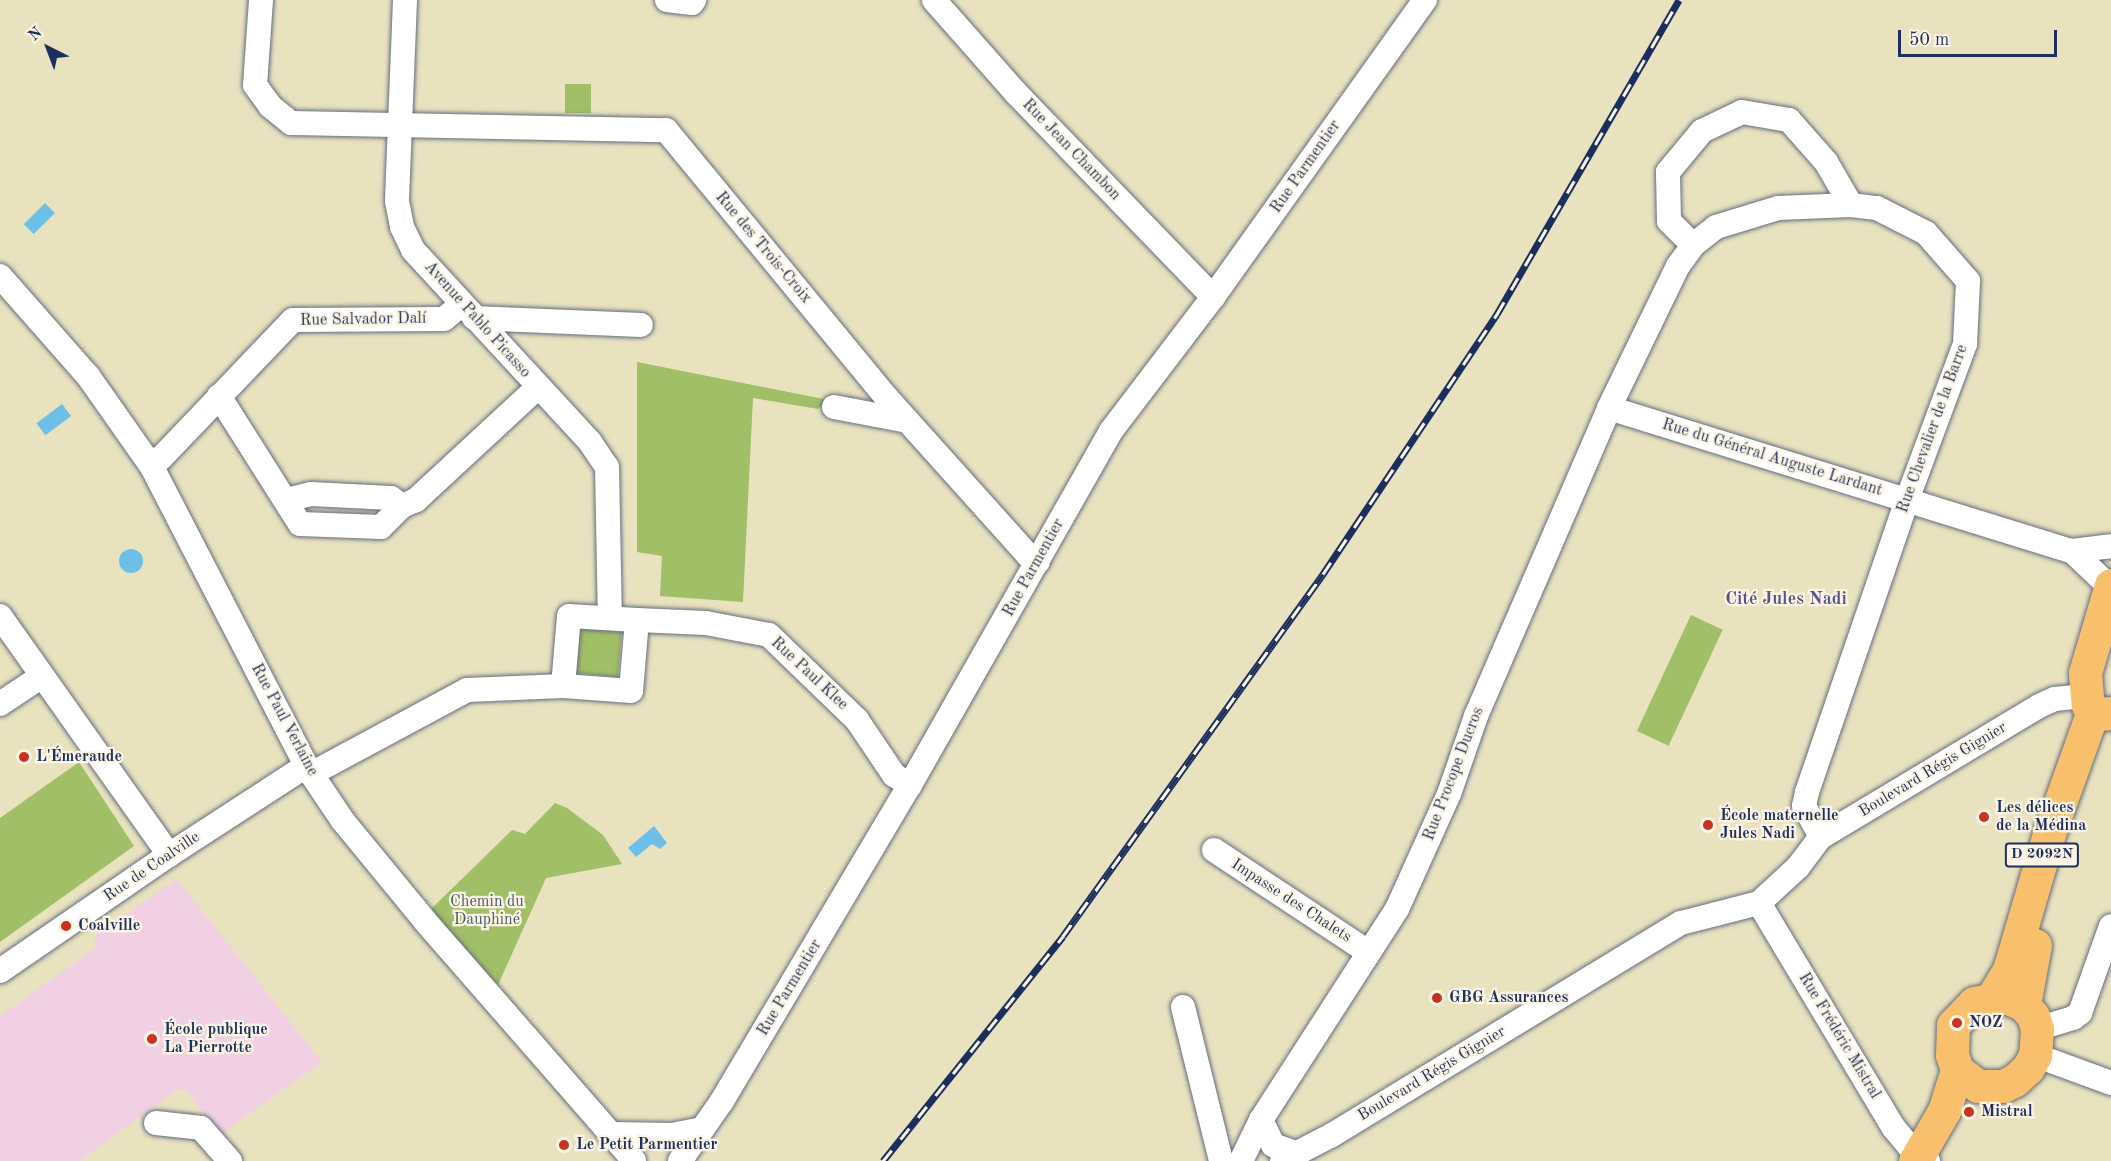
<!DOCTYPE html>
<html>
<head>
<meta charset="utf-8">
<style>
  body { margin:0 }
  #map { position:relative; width:2111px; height:1161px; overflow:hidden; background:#e9e2be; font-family:"Old Standard TT",serif }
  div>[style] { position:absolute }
  .built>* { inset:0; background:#f1d0e3 }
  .green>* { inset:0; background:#a1bf66; transform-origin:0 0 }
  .water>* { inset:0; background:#6cc0e8; transform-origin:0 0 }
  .round { border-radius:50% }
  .roads { filter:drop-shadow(0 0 2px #636e80) drop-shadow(0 0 2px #636e80) }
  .minor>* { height:24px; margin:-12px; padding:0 12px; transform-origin:12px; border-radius:12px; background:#fff }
  .primary>* { height:33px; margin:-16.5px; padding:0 16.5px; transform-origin:16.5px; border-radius:16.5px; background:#f8bf6c }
  .rail>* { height:7px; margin-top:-3.5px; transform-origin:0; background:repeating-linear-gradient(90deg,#fcf5e5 0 14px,#1b2f5e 0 28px); box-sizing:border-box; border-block:2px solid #1b2f5e }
  .dots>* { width:16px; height:16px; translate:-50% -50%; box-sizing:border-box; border:3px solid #fcf5e5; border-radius:50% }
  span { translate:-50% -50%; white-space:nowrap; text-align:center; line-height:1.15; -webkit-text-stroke:4.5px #fcf5e5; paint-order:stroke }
  .shield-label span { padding:2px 4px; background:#fcf5e5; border:2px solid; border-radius:4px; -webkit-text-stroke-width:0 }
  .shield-label { font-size:15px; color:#1b2f5e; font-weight:700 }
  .street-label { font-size:16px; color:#1b2f5e }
  .poi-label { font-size:16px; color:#1b2f5e; font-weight:700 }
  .left { translate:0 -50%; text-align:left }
  .park-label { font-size:16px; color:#435a60 }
  .neighbourhood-label { font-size:18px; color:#55558a; font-weight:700 }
  .north { position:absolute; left:18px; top:18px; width:60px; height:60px; -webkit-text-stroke:4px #fcf5e5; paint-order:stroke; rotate:318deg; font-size:16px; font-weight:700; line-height:24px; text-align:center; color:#1b2f5e }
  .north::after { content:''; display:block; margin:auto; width:21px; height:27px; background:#1b2f5e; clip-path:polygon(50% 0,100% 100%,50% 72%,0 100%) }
  .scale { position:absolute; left:1898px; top:30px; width:159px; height:27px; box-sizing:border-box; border:3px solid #1b2f5e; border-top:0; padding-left:8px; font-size:18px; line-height:21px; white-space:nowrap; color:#1b2f5e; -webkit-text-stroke:4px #fcf5e5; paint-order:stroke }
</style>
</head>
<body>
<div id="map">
  <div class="built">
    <div style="clip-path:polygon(177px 879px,322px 1062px,219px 1135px,187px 1091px,178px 1089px,80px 1161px,0 1161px,0 1016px,98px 946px,94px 942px,96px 935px)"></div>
  </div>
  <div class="green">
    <div style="left:565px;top:84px;width:26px;height:29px"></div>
    <div style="clip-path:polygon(637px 362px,829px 400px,818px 409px,753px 398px,743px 602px,660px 596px,662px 556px,637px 552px)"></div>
    <div style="left:1691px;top:615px;width:35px;height:128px;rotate:25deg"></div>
    <div style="left:575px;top:628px;width:47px;height:45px;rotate:5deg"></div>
    <div style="clip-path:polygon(79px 762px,134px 846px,0 942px,0 818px)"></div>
    <div style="clip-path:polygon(555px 803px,567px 808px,603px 835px,622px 864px,546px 878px,498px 985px,430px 910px,512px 830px,525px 834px)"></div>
  </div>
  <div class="water">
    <div style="left:45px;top:203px;width:14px;height:30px;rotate:45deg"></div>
    <div style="left:62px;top:404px;width:15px;height:32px;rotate:53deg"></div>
    <div class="round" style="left:119px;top:549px;width:24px;height:24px"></div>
    <div style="clip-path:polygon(654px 826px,667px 843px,660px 849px,652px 844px,636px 857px,628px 848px)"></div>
  </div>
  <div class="roads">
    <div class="minor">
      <div style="left:261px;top:0;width:85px;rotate:94deg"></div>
      <div style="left:255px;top:85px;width:26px;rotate:54deg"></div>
      <div style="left:270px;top:106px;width:27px;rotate:39deg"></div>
      <div style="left:291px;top:123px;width:375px;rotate:1.1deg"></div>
      <div style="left:666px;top:130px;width:347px;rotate:50.5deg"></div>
      <div style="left:887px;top:398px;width:211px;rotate:48.1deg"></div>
      <div style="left:1028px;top:555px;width:12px;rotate:35deg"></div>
      <div style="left:405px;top:0;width:201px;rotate:92.3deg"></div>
      <div style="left:397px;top:201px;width:26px;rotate:79deg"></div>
      <div style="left:402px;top:227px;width:25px;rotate:64deg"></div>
      <div style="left:413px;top:250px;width:261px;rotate:47.3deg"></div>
      <div style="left:590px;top:442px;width:30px;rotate:56deg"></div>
      <div style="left:607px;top:467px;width:151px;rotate:88.9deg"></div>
      <div style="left:667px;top:0;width:25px;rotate:7deg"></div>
      <div style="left:692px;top:3px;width:4px;rotate:-56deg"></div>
      <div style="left:934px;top:0;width:124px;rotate:48.6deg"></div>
      <div style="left:1016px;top:93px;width:284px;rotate:46deg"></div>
      <div style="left:1693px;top:245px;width:34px;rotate:-135deg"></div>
      <div style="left:1669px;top:221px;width:49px;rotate:-91.2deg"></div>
      <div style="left:1668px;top:172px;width:53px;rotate:-50.3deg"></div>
      <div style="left:1702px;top:131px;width:44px;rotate:-25.4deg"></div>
      <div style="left:1742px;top:112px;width:48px;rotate:9.7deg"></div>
      <div style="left:1789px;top:120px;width:56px;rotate:48.6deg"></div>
      <div style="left:1826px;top:162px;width:50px;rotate:59.8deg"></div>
      <div style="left:0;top:276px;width:133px;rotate:48.7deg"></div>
      <div style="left:88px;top:376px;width:111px;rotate:54.9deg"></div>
      <div style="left:152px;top:467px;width:336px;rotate:62.7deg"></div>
      <div style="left:306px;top:766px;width:66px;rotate:56.1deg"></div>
      <div style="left:343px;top:821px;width:129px;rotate:50.6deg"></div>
      <div style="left:425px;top:921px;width:318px;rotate:48.9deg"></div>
      <div style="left:474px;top:318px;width:167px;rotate:2.4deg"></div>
      <div style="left:219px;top:396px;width:151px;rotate:57.7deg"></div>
      <div style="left:300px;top:524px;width:81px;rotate:2.1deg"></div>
      <div style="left:381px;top:527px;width:30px;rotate:-45deg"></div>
      <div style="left:402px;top:506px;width:15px;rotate:-23deg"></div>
      <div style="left:416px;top:500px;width:165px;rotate:-42.8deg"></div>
      <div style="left:834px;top:407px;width:75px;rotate:10.7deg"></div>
      <div style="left:1609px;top:408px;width:485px;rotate:17.2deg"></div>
      <div style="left:2072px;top:551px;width:39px;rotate:-7deg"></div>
      <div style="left:152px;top:467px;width:7px;rotate:-74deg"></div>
      <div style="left:154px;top:460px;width:7px;rotate:-16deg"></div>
      <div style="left:161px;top:458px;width:191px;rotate:-46.3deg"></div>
      <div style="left:293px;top:320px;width:151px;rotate:-0.4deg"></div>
      <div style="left:444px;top:319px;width:23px;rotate:-40deg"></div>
      <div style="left:287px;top:500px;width:25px;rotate:-14deg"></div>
      <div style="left:311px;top:494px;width:80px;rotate:2.9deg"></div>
      <div style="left:391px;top:498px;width:14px;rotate:36deg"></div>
      <div style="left:2072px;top:551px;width:52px;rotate:43.5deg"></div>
      <div style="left:0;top:616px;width:293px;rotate:54.7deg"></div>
      <div style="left:569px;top:616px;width:68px;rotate:3.4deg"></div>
      <div style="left:637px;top:620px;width:71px;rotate:94.8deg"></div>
      <div style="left:631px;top:691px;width:68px;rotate:-175.8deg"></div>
      <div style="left:563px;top:686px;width:70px;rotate:-85.1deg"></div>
      <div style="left:637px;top:620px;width:69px;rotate:2.5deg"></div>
      <div style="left:706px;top:623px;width:64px;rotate:10.8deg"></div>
      <div style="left:769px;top:635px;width:122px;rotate:44deg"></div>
      <div style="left:857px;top:720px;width:66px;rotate:56.1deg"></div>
      <div style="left:894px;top:775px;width:19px;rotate:32deg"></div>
      <div style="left:0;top:704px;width:50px;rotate:-33.7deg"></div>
      <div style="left:311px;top:774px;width:177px;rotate:-28.3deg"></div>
      <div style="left:467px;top:690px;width:96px;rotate:-2.4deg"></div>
      <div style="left:1214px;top:850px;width:185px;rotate:33.5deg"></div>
      <div style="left:1759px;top:903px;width:261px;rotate:59.1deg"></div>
      <div style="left:1893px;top:1127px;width:26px;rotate:50deg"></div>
      <div style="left:1910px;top:1147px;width:23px;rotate:38deg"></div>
      <div style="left:0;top:971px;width:205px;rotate:-34.5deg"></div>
      <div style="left:169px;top:855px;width:163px;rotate:-33deg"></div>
      <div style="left:1183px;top:1007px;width:159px;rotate:76.1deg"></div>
      <div style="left:2037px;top:1029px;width:38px;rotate:-17deg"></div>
      <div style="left:2073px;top:1018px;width:9px;rotate:-36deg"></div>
      <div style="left:2080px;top:1013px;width:92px;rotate:-70.4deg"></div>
      <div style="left:2035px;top:1055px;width:81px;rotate:20.2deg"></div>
      <div style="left:1261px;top:1120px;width:28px;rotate:64deg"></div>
      <div style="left:1273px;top:1145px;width:23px;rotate:20deg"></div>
      <div style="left:156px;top:1123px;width:45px;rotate:6.3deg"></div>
      <div style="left:201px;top:1128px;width:44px;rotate:48.7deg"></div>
      <div style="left:611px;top:1134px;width:61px;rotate:0.9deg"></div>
      <div style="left:672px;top:1135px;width:31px;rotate:-11deg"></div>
      <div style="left:680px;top:1161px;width:73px;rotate:-55deg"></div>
      <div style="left:722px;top:1101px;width:368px;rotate:-59.3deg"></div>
      <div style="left:910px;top:785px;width:407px;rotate:-60.4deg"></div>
      <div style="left:1111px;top:431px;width:168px;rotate:-52.7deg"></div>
      <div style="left:1213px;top:297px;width:365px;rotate:-54.5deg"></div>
      <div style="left:1241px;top:1161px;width:46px;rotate:-64deg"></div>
      <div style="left:1261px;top:1120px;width:251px;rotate:-57.2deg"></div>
      <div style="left:1397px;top:909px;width:126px;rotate:-65.7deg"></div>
      <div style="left:1449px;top:794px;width:83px;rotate:-70.9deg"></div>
      <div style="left:1476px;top:716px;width:335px;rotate:-66.6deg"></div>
      <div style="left:1609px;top:408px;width:158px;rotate:-64.1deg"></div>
      <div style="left:1678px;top:266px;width:26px;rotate:-54deg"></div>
      <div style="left:1693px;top:245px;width:29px;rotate:-38deg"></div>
      <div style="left:1716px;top:227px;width:65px;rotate:-17deg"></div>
      <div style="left:1778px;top:208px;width:73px;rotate:-2.4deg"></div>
      <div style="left:1851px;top:205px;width:26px;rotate:7deg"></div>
      <div style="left:1877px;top:208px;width:55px;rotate:27deg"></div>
      <div style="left:1926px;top:233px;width:64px;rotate:48.8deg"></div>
      <div style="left:1968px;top:281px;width:63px;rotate:92.7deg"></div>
      <div style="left:1965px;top:344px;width:166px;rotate:110.4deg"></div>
      <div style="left:1907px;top:500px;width:309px;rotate:108.9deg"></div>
      <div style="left:1807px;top:792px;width:14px;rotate:102deg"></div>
      <div style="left:1804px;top:806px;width:35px;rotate:61deg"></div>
      <div style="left:1282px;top:1161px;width:56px;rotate:-27.5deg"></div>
      <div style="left:1332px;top:1135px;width:408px;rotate:-31.3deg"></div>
      <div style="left:1681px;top:923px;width:81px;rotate:-14.4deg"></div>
      <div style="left:1759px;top:903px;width:53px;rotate:-42.7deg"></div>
      <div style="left:1798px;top:867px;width:38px;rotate:-53deg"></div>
      <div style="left:1821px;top:837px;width:254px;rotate:-31deg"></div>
      <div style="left:2039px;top:706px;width:17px;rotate:-24deg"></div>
      <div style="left:2055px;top:699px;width:30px;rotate:-6deg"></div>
    </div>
    <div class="primary">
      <div style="left:2111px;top:585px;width:92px;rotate:106.5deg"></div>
      <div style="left:2085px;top:673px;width:32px;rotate:85deg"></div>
      <div style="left:2088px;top:705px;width:14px;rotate:39deg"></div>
      <div style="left:2099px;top:714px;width:12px;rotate:-5deg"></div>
      <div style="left:2006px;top:997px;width:20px;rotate:24deg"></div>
      <div style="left:2024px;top:1005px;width:14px;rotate:51deg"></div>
      <div style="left:2033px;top:1016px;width:14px;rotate:73deg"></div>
      <div style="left:2037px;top:1029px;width:26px;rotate:94deg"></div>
      <div style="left:2035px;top:1055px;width:15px;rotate:118deg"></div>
      <div style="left:2028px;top:1068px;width:18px;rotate:137deg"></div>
      <div style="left:2015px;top:1080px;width:13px;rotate:153deg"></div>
      <div style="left:2003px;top:1086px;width:25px;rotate:180deg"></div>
      <div style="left:1978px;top:1086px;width:26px;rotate:-143deg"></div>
      <div style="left:1957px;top:1070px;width:16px;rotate:-108deg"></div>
      <div style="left:1952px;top:1055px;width:30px;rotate:-88deg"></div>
      <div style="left:1953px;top:1025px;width:30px;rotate:-46deg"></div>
      <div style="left:1974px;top:1003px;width:33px;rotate:-11deg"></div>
      <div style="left:1992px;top:998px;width:33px;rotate:-59deg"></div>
      <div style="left:2009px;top:970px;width:145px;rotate:-73.6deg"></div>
      <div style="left:2050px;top:831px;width:127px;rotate:-70.3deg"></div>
      <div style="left:2024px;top:1005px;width:61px;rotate:-79.6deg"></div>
      <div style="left:1915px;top:1161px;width:58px;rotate:-59.9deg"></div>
      <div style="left:1944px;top:1111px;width:43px;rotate:-72.4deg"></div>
    </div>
  </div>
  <div class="rail">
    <div style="left:883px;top:1161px;width:288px;rotate:-51.3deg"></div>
    <div style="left:1063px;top:936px;width:446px;rotate:-54.3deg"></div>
    <div style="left:1323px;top:574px;width:313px;rotate:-56.2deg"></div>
    <div style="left:1497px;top:314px;width:363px;rotate:-59.9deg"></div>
  </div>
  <div class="dots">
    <div style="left:24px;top:757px;background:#c8321e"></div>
    <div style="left:1984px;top:817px;background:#c8321e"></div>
    <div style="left:1708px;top:825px;background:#c8321e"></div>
    <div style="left:66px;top:926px;background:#c8321e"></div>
    <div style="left:1437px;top:998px;background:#c8321e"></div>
    <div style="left:1957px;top:1023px;background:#c8321e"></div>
    <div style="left:152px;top:1039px;background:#c8321e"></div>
    <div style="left:1969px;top:1112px;background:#c8321e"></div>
    <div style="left:564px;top:1145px;background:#c8321e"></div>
  </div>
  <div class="shield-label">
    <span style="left:2042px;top:855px">D 2092N</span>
  </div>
  <div class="street-label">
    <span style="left:1071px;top:150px;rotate:46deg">Rue Jean Chambon</span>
    <span style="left:1306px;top:167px;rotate:-55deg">Rue Parmentier</span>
    <span style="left:763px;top:248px;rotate:50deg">Rue des Trois-Croix</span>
    <span style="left:363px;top:320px;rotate:-1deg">Rue Salvador Dalí</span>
    <span style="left:477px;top:320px;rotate:48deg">Avenue Pablo Picasso</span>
    <span style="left:1933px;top:429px;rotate:-70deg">Rue Chevalier de la Barre</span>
    <span style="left:1772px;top:458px;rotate:17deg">Rue du Général Auguste Lardant</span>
    <span style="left:1034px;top:568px;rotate:-61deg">Rue Parmentier</span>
    <span style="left:809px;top:674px;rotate:43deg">Rue Paul Klee</span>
    <span style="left:284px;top:720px;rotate:62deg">Rue Paul Verlaine</span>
    <span style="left:1933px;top:770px;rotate:-31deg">Boulevard Régis Gignier</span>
    <span style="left:1454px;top:774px;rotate:-69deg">Rue Procope Ducros</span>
    <span style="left:152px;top:867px;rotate:-34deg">Rue de Coalville</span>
    <span style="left:1291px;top:901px;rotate:33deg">Impasse des Chalets</span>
    <span style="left:790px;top:988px;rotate:-59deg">Rue Parmentier</span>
    <span style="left:1839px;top:1036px;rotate:59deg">Rue Frédéric Mistral</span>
    <span style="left:1432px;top:1074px;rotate:-31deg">Boulevard Régis Gignier</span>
  </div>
  <div class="poi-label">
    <span class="left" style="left:36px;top:757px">L'Émeraude</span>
    <span class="left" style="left:1996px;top:817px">Les délices<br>de la Médina</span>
    <span class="left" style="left:1720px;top:825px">École maternelle<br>Jules Nadi</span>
    <span class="left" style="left:78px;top:926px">Coalville</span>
    <span class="left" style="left:1449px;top:998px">GBG Assurances</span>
    <span class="left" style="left:1969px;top:1023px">NOZ</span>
    <span class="left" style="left:164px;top:1039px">École publique<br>La Pierrotte</span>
    <span class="left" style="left:1981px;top:1112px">Mistral</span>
    <span class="left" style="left:576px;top:1145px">Le Petit Parmentier</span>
  </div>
  <div class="park-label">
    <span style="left:487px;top:911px">Chemin du<br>Dauphiné</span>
  </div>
  <div class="neighbourhood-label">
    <span style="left:1786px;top:599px">Cité Jules Nadi</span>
  </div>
  <div class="north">N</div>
  <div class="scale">50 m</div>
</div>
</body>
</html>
